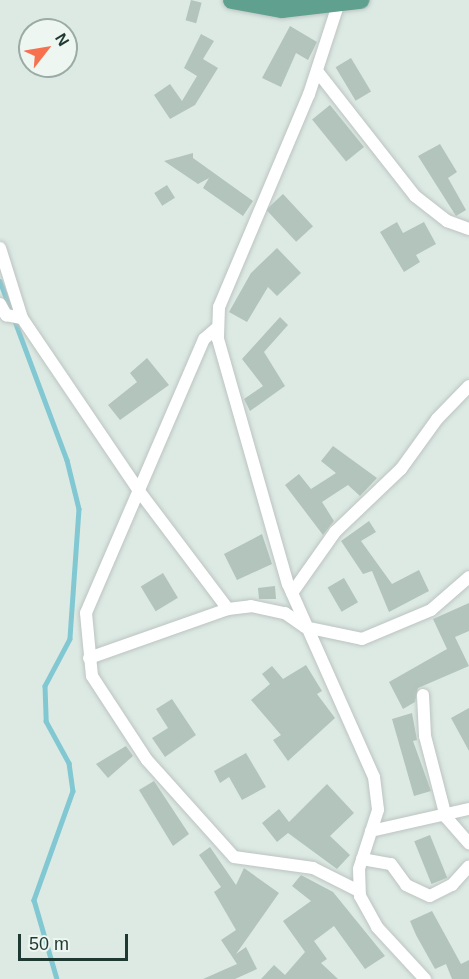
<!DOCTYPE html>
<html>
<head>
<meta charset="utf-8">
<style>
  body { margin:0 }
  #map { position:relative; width:469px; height:979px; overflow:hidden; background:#ddeae4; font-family:Arial,sans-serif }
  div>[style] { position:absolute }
  .stream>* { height:4.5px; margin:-2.25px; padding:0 2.25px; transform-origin:2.25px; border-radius:2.25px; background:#82c8d2 }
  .building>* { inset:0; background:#b2c4bc; transform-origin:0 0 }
  .roads { filter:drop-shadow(0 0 2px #bcc4c1) drop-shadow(0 0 2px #bcc4c1) }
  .minor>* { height:12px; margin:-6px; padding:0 6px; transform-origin:6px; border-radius:6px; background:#fff }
  .primary>* { height:18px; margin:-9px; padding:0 9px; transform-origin:9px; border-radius:9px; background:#5fa18e }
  span { translate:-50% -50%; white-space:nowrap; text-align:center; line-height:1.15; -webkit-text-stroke:5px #edf6f1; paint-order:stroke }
  .north { position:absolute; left:18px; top:18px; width:60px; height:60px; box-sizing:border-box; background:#edf6f1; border:2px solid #9aaaa4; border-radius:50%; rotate:59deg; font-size:16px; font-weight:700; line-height:24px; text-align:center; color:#1e3931 }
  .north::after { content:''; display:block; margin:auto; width:21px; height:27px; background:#f7714e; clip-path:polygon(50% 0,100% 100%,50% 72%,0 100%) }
  .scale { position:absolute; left:18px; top:934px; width:110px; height:27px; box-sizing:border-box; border:3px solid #1e3931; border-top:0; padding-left:8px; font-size:18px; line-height:21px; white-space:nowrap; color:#1e3931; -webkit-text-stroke:4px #edf6f1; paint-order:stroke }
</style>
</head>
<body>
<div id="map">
  <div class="stream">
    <div style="left:0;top:281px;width:191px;rotate:69.5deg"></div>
    <div style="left:67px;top:460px;width:50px;rotate:76.2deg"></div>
    <div style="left:79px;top:509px;width:130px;rotate:94deg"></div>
    <div style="left:70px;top:639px;width:53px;rotate:118deg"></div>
    <div style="left:45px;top:686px;width:35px;rotate:88deg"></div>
    <div style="left:46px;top:721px;width:48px;rotate:61.3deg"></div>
    <div style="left:69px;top:763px;width:28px;rotate:82deg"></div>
    <div style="left:73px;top:791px;width:116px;rotate:109.7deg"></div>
    <div style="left:34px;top:900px;width:82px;rotate:73.8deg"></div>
  </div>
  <div class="building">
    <div style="left:191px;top:0;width:11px;height:21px;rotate:15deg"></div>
    <div style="clip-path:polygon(290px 26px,317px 42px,308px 60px,296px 53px,281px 87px,262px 78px)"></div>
    <div style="clip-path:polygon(201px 34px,214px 41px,203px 59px,218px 68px,195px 105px,170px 119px,154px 95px,170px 84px,182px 101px,197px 76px,184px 68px)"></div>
    <div style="left:351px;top:58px;width:39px;height:18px;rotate:59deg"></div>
    <div style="left:330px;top:105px;width:54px;height:23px;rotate:51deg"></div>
    <div style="clip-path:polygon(440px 144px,457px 172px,448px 178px,466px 210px,456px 216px,418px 156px)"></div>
    <div style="clip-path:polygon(193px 153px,193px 158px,253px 201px,243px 216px,203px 188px,209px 178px,198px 184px,164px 161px)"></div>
    <div style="left:167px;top:185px;width:15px;height:15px;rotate:58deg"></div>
    <div style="left:283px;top:194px;width:44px;height:23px;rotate:47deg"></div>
    <div style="clip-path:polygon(397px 222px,403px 233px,424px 222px,436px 244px,416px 255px,420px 262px,404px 272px,380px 232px)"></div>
    <div style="clip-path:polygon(277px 248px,301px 273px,277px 296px,268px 287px,247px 322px,229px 312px,251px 273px)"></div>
    <div style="clip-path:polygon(280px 317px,288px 325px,264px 352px,285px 386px,250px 411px,244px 399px,263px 386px,242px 359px)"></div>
    <div style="clip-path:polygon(147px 358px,169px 385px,120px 420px,108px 405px,137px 382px,130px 373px)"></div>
    <div style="clip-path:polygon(333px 446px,377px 478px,360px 496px,348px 485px,322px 502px,334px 521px,323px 535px,285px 485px,299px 474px,311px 489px,336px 473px,321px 461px)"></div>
    <div style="clip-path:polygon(369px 521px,376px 532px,361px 541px,392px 584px,419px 570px,429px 591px,389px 612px,372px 571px,363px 574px,341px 541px)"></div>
    <div style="clip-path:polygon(262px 534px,272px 564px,237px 580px,224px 554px)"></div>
    <div style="left:163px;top:573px;width:29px;height:26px;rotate:59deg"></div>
    <div style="left:344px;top:578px;width:28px;height:19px;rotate:60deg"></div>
    <div style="clip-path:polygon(275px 586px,276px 599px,259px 599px,258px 588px)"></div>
    <div style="clip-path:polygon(469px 603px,469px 631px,455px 637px,469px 666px,418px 688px,415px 702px,403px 709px,389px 682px,447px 649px,433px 619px)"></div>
    <div style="clip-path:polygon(306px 665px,322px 691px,317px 694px,335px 718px,288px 761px,273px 740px,281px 735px,251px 700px,270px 684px,262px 674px,272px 666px,283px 679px)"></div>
    <div style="clip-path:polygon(172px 699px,196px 735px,165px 757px,152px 738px,168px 728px,156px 709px)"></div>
    <div style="clip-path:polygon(469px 708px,469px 751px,451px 718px)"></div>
    <div style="clip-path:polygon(412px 713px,417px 740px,413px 741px,431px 791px,414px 796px,392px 719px)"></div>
    <div style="clip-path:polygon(126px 746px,133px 756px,108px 778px,96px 764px)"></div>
    <div style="clip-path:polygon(246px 753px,266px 787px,242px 800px,229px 777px,220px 783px,214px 771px)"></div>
    <div style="clip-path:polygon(154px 781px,189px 834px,173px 846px,139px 790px)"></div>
    <div style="clip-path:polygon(327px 784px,354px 813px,330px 836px,350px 855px,337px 869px,288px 833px,277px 842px,262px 823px,279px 809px,289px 822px)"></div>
    <div style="left:430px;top:835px;width:46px;height:17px;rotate:68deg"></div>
    <div style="clip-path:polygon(210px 847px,236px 885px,244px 868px,279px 893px,236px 954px,246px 947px,257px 969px,235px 979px,203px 979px,237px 964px,221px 940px,236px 930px,214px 892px,221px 887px,199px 855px)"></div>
    <div style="clip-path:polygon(301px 875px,333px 892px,385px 956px,365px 969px,334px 926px,314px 941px,327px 959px,321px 963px,338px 979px,261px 979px,274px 965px,285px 975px,305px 952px,283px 921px,311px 901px,292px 886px)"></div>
    <div style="clip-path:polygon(432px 911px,461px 964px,469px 960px,469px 979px,452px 979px,446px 964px,435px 969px,416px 935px,410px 921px)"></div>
  </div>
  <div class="roads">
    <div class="minor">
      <div style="left:338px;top:5px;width:94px;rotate:108deg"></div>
      <div style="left:309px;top:94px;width:231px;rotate:112.9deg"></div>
      <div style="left:219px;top:307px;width:32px;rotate:92deg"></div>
      <div style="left:218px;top:339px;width:255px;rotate:74.1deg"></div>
      <div style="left:288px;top:584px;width:211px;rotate:66deg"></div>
      <div style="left:374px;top:777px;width:33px;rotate:83deg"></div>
      <div style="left:378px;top:810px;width:62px;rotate:107.9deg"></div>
      <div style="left:359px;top:869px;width:27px;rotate:88deg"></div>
      <div style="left:360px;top:896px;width:35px;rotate:61deg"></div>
      <div style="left:377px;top:927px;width:71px;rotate:47.3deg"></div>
      <div style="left:317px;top:71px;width:159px;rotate:51.9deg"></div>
      <div style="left:415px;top:196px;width:41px;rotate:38deg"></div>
      <div style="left:447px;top:221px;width:23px;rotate:20deg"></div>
      <div style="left:0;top:248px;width:73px;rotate:72.6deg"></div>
      <div style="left:22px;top:318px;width:209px;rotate:55.9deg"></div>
      <div style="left:139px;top:491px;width:148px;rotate:53deg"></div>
      <div style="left:0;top:304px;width:13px;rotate:61deg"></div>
      <div style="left:6px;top:315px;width:16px;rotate:11deg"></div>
      <div style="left:218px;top:327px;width:18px;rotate:139deg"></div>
      <div style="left:204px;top:339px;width:298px;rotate:113.3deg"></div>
      <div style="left:86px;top:613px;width:63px;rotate:84.6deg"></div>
      <div style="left:92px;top:676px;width:100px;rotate:56.8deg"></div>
      <div style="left:147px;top:760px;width:130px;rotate:48.1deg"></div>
      <div style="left:234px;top:857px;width:80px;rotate:7.9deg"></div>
      <div style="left:313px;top:868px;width:51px;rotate:26.6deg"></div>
      <div style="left:292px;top:593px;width:75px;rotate:-54.8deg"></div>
      <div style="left:335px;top:532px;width:91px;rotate:-43.7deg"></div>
      <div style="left:401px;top:469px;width:62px;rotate:-54.2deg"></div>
      <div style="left:437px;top:419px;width:46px;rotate:-45.9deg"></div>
      <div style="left:89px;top:658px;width:147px;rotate:-19.4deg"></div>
      <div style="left:228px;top:609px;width:23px;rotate:-7deg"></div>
      <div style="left:251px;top:606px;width:35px;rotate:12deg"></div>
      <div style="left:285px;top:613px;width:24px;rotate:35deg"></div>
      <div style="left:305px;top:627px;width:58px;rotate:11.9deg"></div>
      <div style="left:362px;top:639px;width:75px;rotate:-22.8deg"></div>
      <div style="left:431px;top:610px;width:50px;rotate:-41deg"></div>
      <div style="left:423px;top:695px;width:41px;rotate:87.2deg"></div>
      <div style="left:425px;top:736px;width:84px;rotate:75.5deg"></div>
      <div style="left:446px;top:817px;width:35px;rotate:49deg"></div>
      <div style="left:371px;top:831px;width:100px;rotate:-12.7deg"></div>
      <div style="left:362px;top:859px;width:29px;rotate:10deg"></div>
      <div style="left:391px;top:864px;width:26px;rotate:54deg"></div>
      <div style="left:406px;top:885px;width:26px;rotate:25deg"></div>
      <div style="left:430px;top:896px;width:25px;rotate:-27deg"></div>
      <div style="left:452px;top:885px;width:25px;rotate:-48deg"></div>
    </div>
    <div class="primary">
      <div style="left:232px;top:0;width:51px;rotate:10.2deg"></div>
      <div style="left:282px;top:9px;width:79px;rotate:-6.6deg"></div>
    </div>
  </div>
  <div class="north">N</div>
  <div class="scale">50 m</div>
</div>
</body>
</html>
